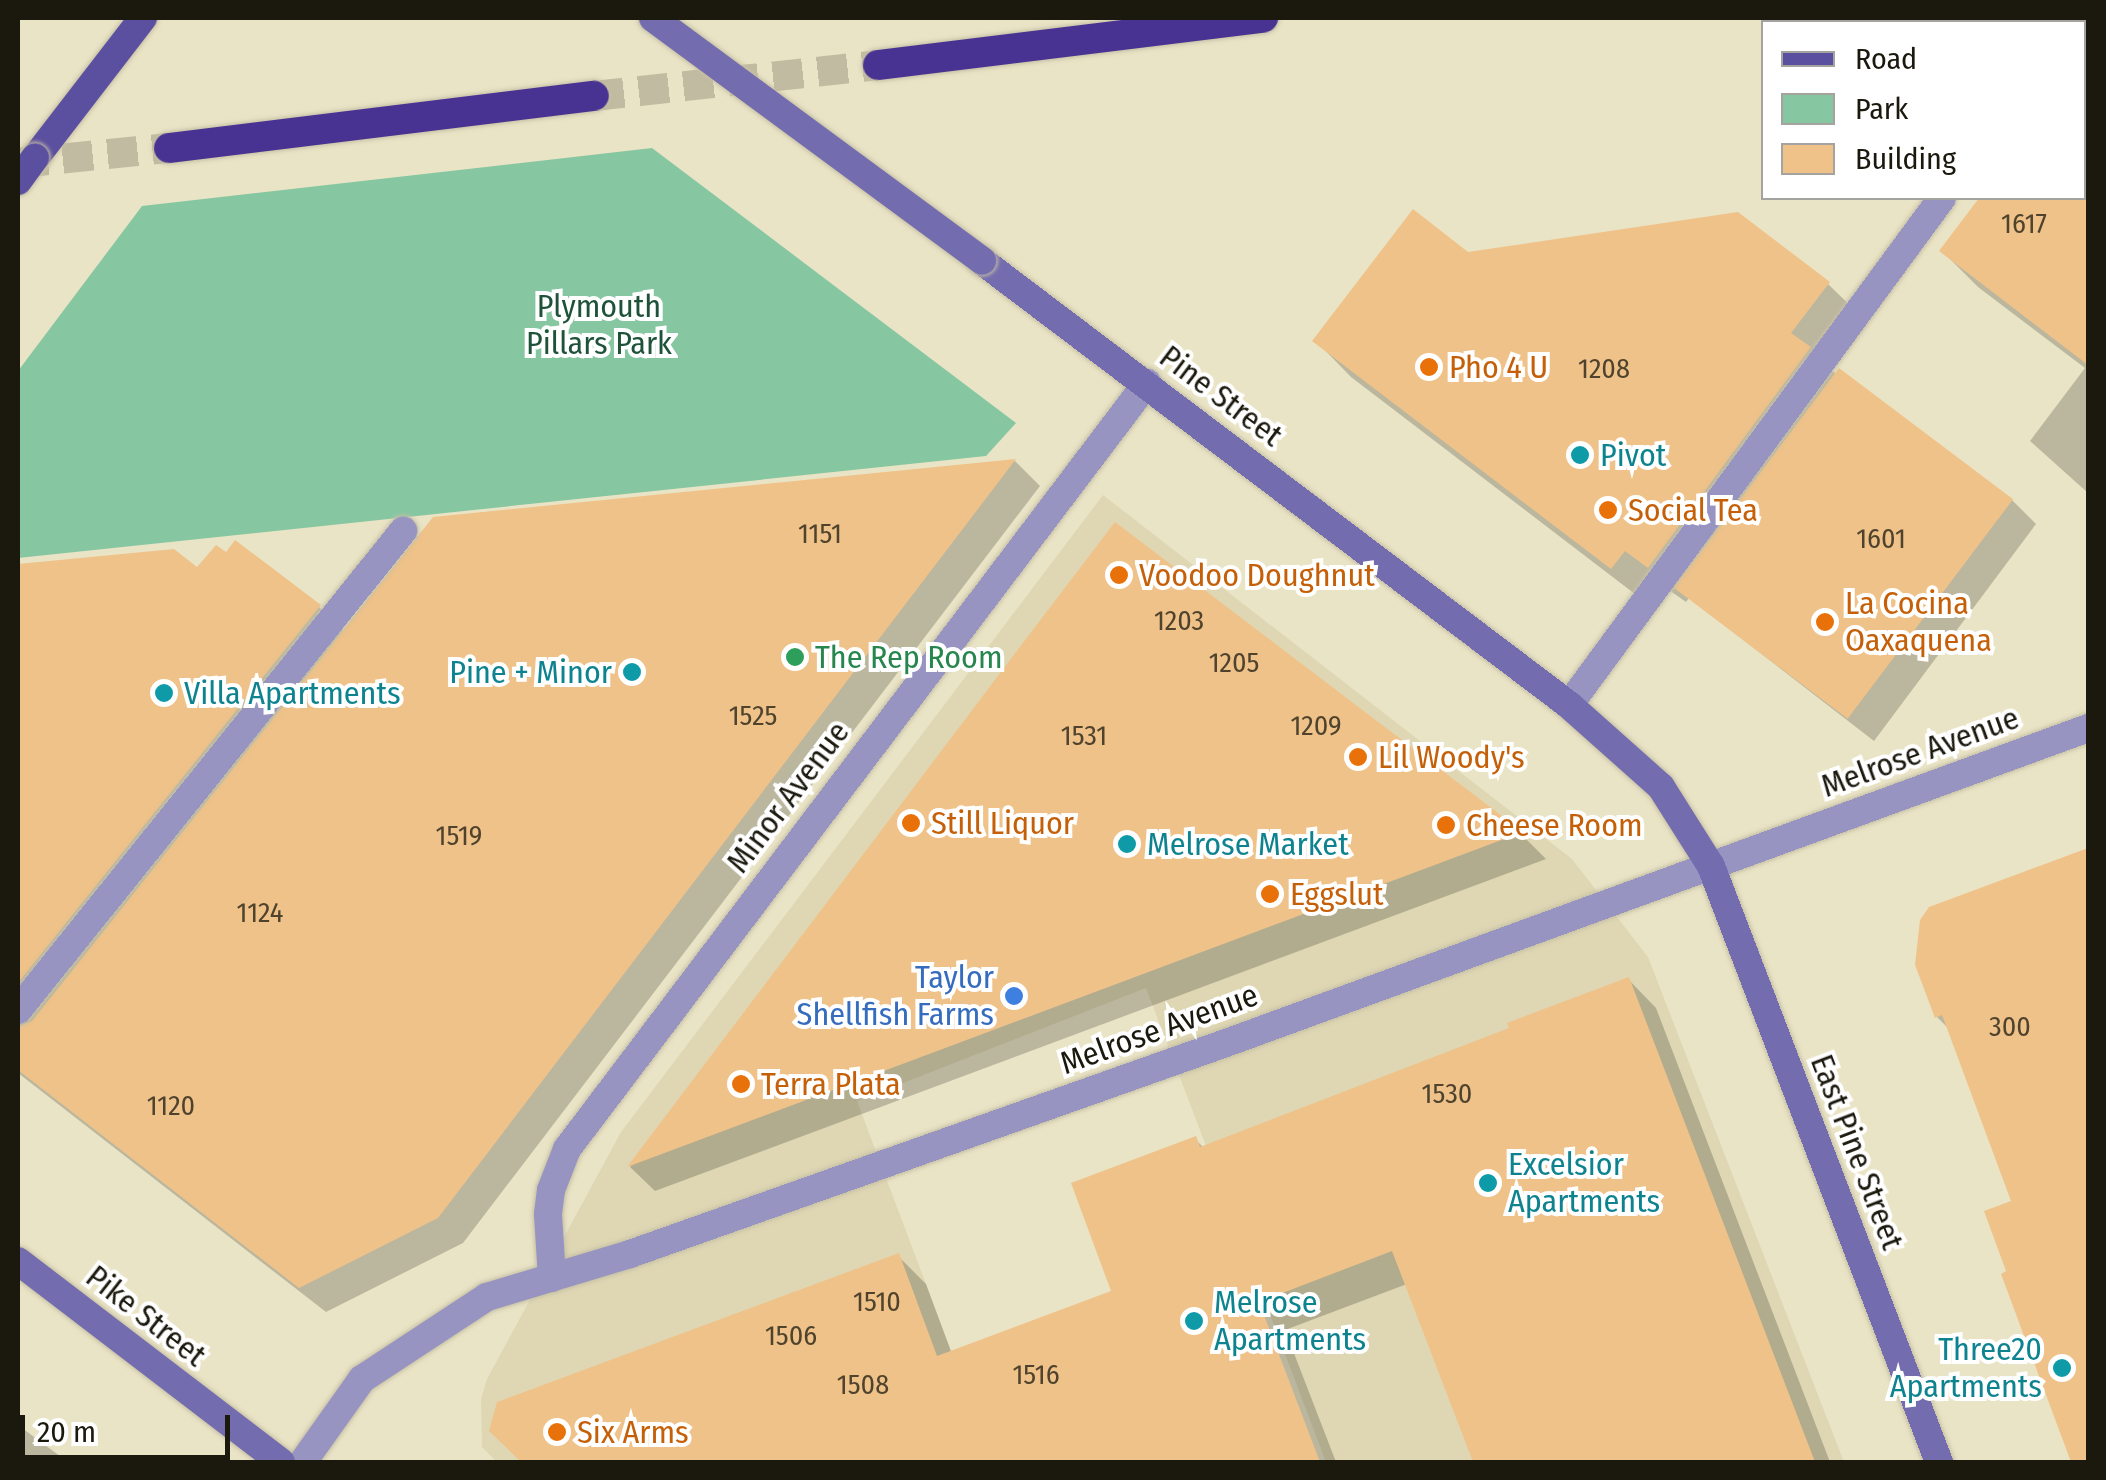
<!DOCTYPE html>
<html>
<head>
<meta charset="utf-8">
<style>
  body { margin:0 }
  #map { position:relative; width:2106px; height:1480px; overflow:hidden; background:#eae4c6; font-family:"Fira Sans Condensed",sans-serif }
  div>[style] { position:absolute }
  .built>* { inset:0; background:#dfd7b3 }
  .green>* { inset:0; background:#86c7a2 }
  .shadow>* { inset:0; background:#0003 }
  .building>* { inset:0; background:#efc289; transform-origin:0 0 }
  .motorway-tunnel>* { height:30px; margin-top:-15px; transform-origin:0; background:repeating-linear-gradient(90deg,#c1bba1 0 30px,transparent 0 45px) }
  .roads { filter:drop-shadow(0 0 2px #c5bfa5) drop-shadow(0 0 2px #c5bfa5) }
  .service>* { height:28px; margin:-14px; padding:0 14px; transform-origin:14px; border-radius:14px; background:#9794c2 }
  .minor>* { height:28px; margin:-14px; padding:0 14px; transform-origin:14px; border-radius:14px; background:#9794c2 }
  .tertiary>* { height:28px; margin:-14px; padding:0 14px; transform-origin:14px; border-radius:14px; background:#9794c2 }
  .secondary>* { height:28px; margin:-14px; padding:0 14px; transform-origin:14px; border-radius:14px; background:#736caf }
  .primary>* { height:28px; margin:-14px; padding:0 14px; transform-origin:14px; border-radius:14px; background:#5b4fa0 }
  .motorway>* { height:30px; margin:-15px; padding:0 15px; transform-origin:15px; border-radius:15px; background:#483393 }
  .bridges { filter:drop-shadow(0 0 2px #c5bfa5) drop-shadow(0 0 2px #c5bfa5) }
  .secondary-bridge>* { height:28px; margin:-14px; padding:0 14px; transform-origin:14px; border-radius:14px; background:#736caf }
  .primary-bridge>* { height:28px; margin:-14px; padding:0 14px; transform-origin:14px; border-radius:14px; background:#5b4fa0 }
  .dots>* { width:28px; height:28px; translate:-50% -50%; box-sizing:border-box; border:5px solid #fff; border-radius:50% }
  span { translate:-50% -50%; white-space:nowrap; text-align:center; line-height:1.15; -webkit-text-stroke:8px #fff; paint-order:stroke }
  .number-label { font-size:28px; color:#50432d }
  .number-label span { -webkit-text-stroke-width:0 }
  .park-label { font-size:32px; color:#1f5339 }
  .food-label { font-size:32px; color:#c56008 }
  .left { translate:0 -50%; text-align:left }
  .street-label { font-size:32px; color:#1b190e }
  .culture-label { font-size:32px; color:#0d838f }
  .right { translate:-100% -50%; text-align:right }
  .leisure-label { font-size:32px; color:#27864d }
  .shop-label { font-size:32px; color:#366cbe }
  .frame { position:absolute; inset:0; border:20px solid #1b190e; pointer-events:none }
  .legend { position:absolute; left:1761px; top:20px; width:325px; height:180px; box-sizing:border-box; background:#fff; border:2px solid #a4a39f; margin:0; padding:12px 18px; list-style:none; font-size:30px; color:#1b190e }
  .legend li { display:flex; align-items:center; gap:20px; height:50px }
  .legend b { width:50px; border:2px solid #a4a39f }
  .scale { position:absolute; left:20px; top:1415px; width:210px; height:45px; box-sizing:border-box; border:5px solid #1b190e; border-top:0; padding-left:12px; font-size:30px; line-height:35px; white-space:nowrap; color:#1b190e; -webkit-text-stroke:8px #fff; paint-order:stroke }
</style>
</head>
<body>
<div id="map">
  <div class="built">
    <div style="clip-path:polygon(1103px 495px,1572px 859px,1648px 957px,1844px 1462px,1326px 1462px,1146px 988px,857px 1101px,993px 1462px,497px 1462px,482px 1447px,481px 1399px,487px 1379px,621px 1132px)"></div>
  </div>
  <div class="green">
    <div style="clip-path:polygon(652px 148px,1016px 423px,986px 456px,18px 558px,18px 371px,142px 206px)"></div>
  </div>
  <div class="shadow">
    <div style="clip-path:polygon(2084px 130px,2088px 134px,2088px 493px,2030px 441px,2085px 368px,1978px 287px,1942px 251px,1983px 198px,2084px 198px)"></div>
    <div style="clip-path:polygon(1467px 255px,1828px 284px,1865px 320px,1828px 368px,2012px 500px,2036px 524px,1874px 741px,1689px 598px,1686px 602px,1662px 585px,1648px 604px,1351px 377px,1315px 340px)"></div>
    <div style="clip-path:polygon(1015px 461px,1040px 486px,463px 1243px,326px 1312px,18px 1073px,18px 567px,174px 551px,198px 570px,319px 607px,344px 632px,434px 520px)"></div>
    <div style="clip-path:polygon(1115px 525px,1521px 834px,1546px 859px,655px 1191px,630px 1167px)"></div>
    <div style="clip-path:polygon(2088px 851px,2088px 1462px,2074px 1462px,2004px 1275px,2009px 1272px,2014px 1202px,1949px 1029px,1937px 1017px,1931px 909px)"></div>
    <div style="clip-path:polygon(1628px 979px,1656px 1008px,1830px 1462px,1476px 1462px,1407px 1284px,1285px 1330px,1336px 1462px,524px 1462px,492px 1430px,898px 1256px,926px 1284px,952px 1354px,1115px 1293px,1195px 1139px,1204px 1148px,1512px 1030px)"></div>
    <div style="clip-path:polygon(18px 1425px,68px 1462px,18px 1462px)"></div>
  </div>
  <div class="building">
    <div style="clip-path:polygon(1979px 198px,2088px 198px,2088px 365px,1939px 251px)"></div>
    <div style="clip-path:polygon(1413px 209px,1468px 252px,1738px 212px,1830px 282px,1791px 333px,1811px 347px,1648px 568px,1625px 551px,1611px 569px,1312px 341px)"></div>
    <div style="left:1839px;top:368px;width:218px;height:275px;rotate:37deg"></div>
    <div style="clip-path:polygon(1016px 459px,438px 1218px,299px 1288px,18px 1070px,18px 1027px,32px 1021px,433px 517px)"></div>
    <div style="clip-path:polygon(1115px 522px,1523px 832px,627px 1167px,1016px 652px)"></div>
    <div style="clip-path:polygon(235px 540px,321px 605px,18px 983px,18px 564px,174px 549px,197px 567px,216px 545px,226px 552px)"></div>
    <div style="clip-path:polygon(2088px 848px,2088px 1462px,2071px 1462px,2001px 1274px,2006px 1271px,1984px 1211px,2011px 1201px,1942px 1015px,1935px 1018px,1915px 965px,1920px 920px,1929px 907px)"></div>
    <div style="clip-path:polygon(1629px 977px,1815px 1462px,1473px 1462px,1392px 1251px,1259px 1302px,1320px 1462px,521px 1462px,489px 1431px,497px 1402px,899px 1253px,937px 1356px,1111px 1291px,1071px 1183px,1196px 1136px,1200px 1147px,1509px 1028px,1507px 1023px)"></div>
  </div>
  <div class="motorway-tunnel">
    <div style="left:594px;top:96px;width:286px;rotate:-6.2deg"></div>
    <div style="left:18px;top:163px;width:152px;rotate:-5.7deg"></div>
  </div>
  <div class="roads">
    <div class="service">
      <div style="left:1569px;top:705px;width:629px;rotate:-53.66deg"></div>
      <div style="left:18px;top:1010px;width:615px;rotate:-51.21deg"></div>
    </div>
    <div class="minor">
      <div style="left:552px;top:1278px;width:64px;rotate:-93.6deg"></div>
      <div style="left:548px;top:1214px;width:24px;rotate:-83deg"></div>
      <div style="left:551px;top:1190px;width:44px;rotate:-68.7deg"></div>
      <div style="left:567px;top:1149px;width:961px;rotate:-52.87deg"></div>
    </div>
    <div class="tertiary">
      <div style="left:303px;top:1462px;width:102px;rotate:-54.6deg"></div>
      <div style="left:362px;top:1379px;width:149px;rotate:-33.3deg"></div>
      <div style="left:487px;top:1297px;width:149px;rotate:-16.7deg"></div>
      <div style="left:630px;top:1254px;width:644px;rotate:-19.5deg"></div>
      <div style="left:1237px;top:1039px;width:906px;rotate:-20.07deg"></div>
    </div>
    <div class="secondary">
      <div style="left:982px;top:261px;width:736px;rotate:37.1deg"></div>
      <div style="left:1569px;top:705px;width:123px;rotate:41.7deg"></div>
      <div style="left:1661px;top:787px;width:93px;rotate:57.7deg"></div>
      <div style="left:1711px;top:866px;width:638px;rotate:69.07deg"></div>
      <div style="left:18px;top:1261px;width:331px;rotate:37.4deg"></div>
    </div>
    <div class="primary">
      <div style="left:35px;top:158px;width:177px;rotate:-52.4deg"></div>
    </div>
    <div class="motorway">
      <div style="left:878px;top:65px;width:388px;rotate:-7deg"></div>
      <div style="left:169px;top:148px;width:428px;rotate:-7deg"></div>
    </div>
  </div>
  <div class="bridges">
    <div class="secondary-bridge">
      <div style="left:653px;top:18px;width:409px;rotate:36.4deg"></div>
    </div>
    <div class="primary-bridge">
      <div style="left:18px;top:181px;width:29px;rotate:-54deg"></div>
    </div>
  </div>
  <div class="dots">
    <div style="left:1429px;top:367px;background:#e8710a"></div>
    <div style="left:1580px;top:455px;background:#0f9aa8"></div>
    <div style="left:1608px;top:510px;background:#e8710a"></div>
    <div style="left:1119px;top:575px;background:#e8710a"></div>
    <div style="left:1825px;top:622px;background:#e8710a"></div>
    <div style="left:795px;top:657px;background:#2e9e5b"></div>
    <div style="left:632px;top:672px;background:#0f9aa8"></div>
    <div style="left:164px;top:693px;background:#0f9aa8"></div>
    <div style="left:1358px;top:757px;background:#e8710a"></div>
    <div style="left:911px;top:823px;background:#e8710a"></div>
    <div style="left:1446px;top:825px;background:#e8710a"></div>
    <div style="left:1127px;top:844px;background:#0f9aa8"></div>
    <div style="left:1270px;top:894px;background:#e8710a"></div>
    <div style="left:1014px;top:996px;background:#3f7fe0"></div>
    <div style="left:741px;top:1084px;background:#e8710a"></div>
    <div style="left:1488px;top:1183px;background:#0f9aa8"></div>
    <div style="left:1194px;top:1321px;background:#0f9aa8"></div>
    <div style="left:2062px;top:1368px;background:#0f9aa8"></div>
    <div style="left:557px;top:1432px;background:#e8710a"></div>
  </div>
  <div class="number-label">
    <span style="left:2024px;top:224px">1617</span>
    <span style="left:1604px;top:369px">1208</span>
    <span style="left:820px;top:534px">1151</span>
    <span style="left:1881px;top:539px">1601</span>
    <span style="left:1179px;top:621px">1203</span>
    <span style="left:1234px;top:663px">1205</span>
    <span style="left:753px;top:716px">1525</span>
    <span style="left:1316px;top:726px">1209</span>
    <span style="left:1084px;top:736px">1531</span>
    <span style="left:459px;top:836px">1519</span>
    <span style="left:260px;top:913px">1124</span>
    <span style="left:2010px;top:1027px">300</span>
    <span style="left:1447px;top:1094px">1530</span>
    <span style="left:171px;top:1106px">1120</span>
    <span style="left:877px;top:1302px">1510</span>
    <span style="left:791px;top:1336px">1506</span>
    <span style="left:1036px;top:1375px">1516</span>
    <span style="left:863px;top:1385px">1508</span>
  </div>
  <div class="park-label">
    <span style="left:599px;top:325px">Plymouth<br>Pillars Park</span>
  </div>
  <div class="food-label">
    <span class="left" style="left:1449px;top:367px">Pho 4 U</span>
    <span class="left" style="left:1628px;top:510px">Social Tea</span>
    <span class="left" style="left:1139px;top:575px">Voodoo Doughnut</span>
    <span class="left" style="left:1845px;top:622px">La Cocina<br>Oaxaquena</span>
    <span class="left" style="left:1378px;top:757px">Lil Woody's</span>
    <span class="left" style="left:931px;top:823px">Still Liquor</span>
    <span class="left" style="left:1466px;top:825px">Cheese Room</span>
    <span class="left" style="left:1290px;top:894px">Eggslut</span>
    <span class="left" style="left:761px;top:1084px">Terra Plata</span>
    <span class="left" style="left:577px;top:1432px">Six Arms</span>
  </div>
  <div class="street-label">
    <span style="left:1221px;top:396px;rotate:37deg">Pine Street</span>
    <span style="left:1920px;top:752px;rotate:-20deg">Melrose Avenue</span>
    <span style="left:788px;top:797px;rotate:-53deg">Minor Avenue</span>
    <span style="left:1159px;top:1029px;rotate:-20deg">Melrose Avenue</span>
    <span style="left:1857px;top:1152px;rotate:69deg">East Pine Street</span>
    <span style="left:146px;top:1316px;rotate:38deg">Pike Street</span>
  </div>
  <div class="culture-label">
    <span class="left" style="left:1600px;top:455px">Pivot</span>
    <span class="right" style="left:612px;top:672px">Pine + Minor</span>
    <span class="left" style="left:184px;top:693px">Villa Apartments</span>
    <span class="left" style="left:1147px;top:844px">Melrose Market</span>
    <span class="left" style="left:1508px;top:1183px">Excelsior<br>Apartments</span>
    <span class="left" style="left:1214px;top:1321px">Melrose<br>Apartments</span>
    <span class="right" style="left:2042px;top:1368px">Three20<br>Apartments</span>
  </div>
  <div class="leisure-label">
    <span class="left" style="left:815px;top:657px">The Rep Room</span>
  </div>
  <div class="shop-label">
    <span class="right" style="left:994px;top:996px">Taylor<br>Shellfish Farms</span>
  </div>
  <div class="frame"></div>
  <ul class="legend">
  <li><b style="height:12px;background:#5b4fa0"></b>Road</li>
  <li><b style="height:28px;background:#86c7a2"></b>Park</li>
  <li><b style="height:28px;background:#efc289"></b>Building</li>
  </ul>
  <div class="scale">20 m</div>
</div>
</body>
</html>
